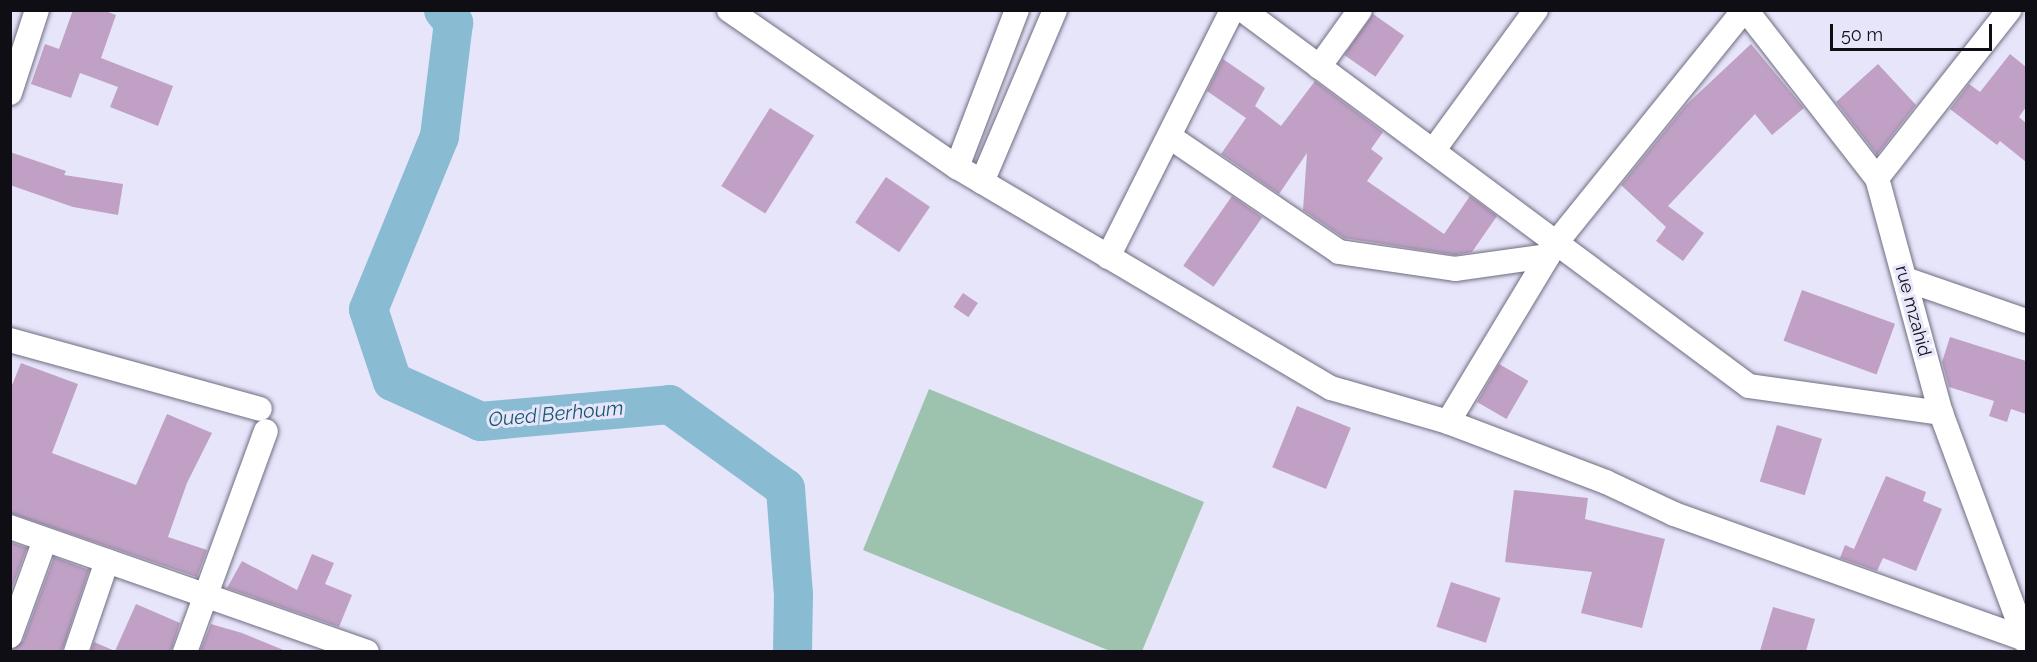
<!DOCTYPE html>
<html>
<head>
<meta charset="utf-8">
<style>
  body { margin:0 }
  #map { position:relative; width:2037px; height:662px; overflow:hidden; background:#e7e5fa; font-family:Raleway,sans-serif }
  div>[style] { position:absolute }
  .green>* { inset:0; background:#9dc2ae }
  .river>* { height:39px; margin:-19.5px; padding:0 19.5px; transform-origin:19.5px; border-radius:19.5px; background:#89bbd3 }
  .building>* { inset:0; background:#c0a1c5; transform-origin:0 0 }
  .roads { filter:drop-shadow(0 0 2px #6f6d80) drop-shadow(0 0 2px #6f6d80) }
  .minor>* { height:24px; margin:-12px; padding:0 12px; transform-origin:12px; border-radius:12px; background:#fff }
  span { translate:-50% -50%; white-space:nowrap; text-align:center; line-height:1.15; -webkit-text-stroke:6px #e7e5fa; paint-order:stroke }
  .street-label { font-size:18px; color:#0f0e15 }
  .water-label { font-size:20px; color:#185770; font-style:italic }
  .frame { position:absolute; inset:0; border:12px solid #0f0e15; pointer-events:none }
  .scale { position:absolute; left:1830px; top:24px; width:162px; height:27px; box-sizing:border-box; border:3px solid #0f0e15; border-top:0; padding-left:8px; font-size:18px; line-height:21px; white-space:nowrap; color:#0f0e15; -webkit-text-stroke:4px #e7e5fa; paint-order:stroke }
</style>
</head>
<body>
<div id="map">
  <div class="green">
    <div style="clip-path:polygon(929px 389px,1204px 502px,1142px 651px,1110px 651px,863px 550px)"></div>
  </div>
  <div class="river">
    <div style="left:443px;top:10px;width:16px;rotate:50deg"></div>
    <div style="left:453px;top:22px;width:115px;rotate:97deg"></div>
    <div style="left:439px;top:136px;width:187px;rotate:112.3deg"></div>
    <div style="left:368px;top:309px;width:76px;rotate:71.6deg"></div>
    <div style="left:392px;top:381px;width:97px;rotate:24.4deg"></div>
    <div style="left:480px;top:421px;width:190px;rotate:-5.1deg"></div>
    <div style="left:669px;top:404px;width:143px;rotate:35.9deg"></div>
    <div style="left:785px;top:488px;width:106px;rotate:85.7deg"></div>
    <div style="left:793px;top:594px;width:58px;rotate:91deg"></div>
  </div>
  <div class="building">
    <div style="clip-path:polygon(73px 10px,103px 10px,116px 15px,101px 58px,173px 86px,158px 126px,110px 107px,118px 87px,80px 73px,71px 98px,31px 84px,45px 44px,59px 49px)"></div>
    <div style="left:1373px;top:14px;width:38px;height:50px;rotate:35deg"></div>
    <div style="clip-path:polygon(1751px 44px,1804px 108px,1772px 135px,1755px 114px,1668px 206px,1704px 233px,1683px 261px,1656px 241px,1666px 227px,1621px 185px,1686px 105px)"></div>
    <div style="clip-path:polygon(2010px 54px,2026px 67px,2026px 107px,2019px 117px,2026px 123px,2026px 162px,2000px 141px,1997px 145px,1950px 109px,1969px 84px,1980px 92px)"></div>
    <div style="clip-path:polygon(1223px 59px,1265px 88px,1255px 106px,1281px 126px,1315px 81px,1383px 132px,1371px 149px,1383px 158px,1367px 181px,1444px 234px,1470px 196px,1497px 216px,1472px 252px,1455px 255px,1344px 238px,1303px 210px,1307px 153px,1279px 194px,1221px 154px,1246px 118px,1207px 91px)"></div>
    <div style="clip-path:polygon(1878px 64px,1916px 105px,1877px 155px,1836px 102px)"></div>
    <div style="left:770px;top:108px;width:52px;height:92px;rotate:32deg"></div>
    <div style="clip-path:polygon(10px 152px,66px 171px,64px 175px,123px 184px,118px 215px,73px 207px,10px 185px)"></div>
    <div style="left:886px;top:177px;width:53px;height:55px;rotate:34deg"></div>
    <div style="left:1232px;top:196px;width:37px;height:85px;rotate:35deg"></div>
    <div style="left:1802px;top:290px;width:99px;height:54px;rotate:20deg"></div>
    <div style="left:963px;top:293px;width:18px;height:17px;rotate:34deg"></div>
    <div style="clip-path:polygon(1950px 337px,2026px 361px,2026px 414px,2011px 409px,2007px 422px,1989px 416px,1994px 401px,1949px 387px,1942px 362px)"></div>
    <div style="clip-path:polygon(21px 363px,78px 384px,52px 453px,136px 485px,167px 414px,212px 433px,187px 483px,168px 537px,207px 550px,197px 577px,10px 513px,10px 390px)"></div>
    <div style="left:1499px;top:364px;width:34px;height:44px;rotate:30deg"></div>
    <div style="left:1297px;top:406px;width:58px;height:66px;rotate:22deg"></div>
    <div style="left:1777px;top:425px;width:47px;height:59px;rotate:17deg"></div>
    <div style="clip-path:polygon(1886px 476px,1926px 492px,1923px 501px,1942px 509px,1916px 571px,1883px 558px,1877px 571px,1840px 558px,1845px 545px,1854px 549px)"></div>
    <div style="clip-path:polygon(1514px 490px,1588px 498px,1585px 519px,1665px 539px,1642px 628px,1581px 613px,1592px 572px,1505px 562px)"></div>
    <div style="clip-path:polygon(10px 542px,27px 548px,10px 593px)"></div>
    <div style="clip-path:polygon(312px 554px,334px 563px,325px 584px,352px 595px,339px 627px,227px 588px,242px 561px,297px 590px)"></div>
    <div style="clip-path:polygon(54px 557px,89px 570px,62px 651px,10px 651px,23px 641px)"></div>
    <div style="left:1451px;top:582px;width:52px;height:47px;rotate:18deg"></div>
    <div style="clip-path:polygon(136px 604px,180px 623px,171px 651px,91px 651px,94px 642px,115px 651px)"></div>
    <div style="clip-path:polygon(1773px 607px,1815px 619px,1806px 651px,1760px 651px)"></div>
    <div style="clip-path:polygon(211px 624px,242px 633px,286px 651px,200px 651px)"></div>
  </div>
  <div class="roads">
    <div class="minor">
      <div style="left:729px;top:10px;width:277px;rotate:34.6deg"></div>
      <div style="left:957px;top:167px;width:434px;rotate:30.6deg"></div>
      <div style="left:1331px;top:388px;width:122px;rotate:16.2deg"></div>
      <div style="left:1448px;top:422px;width:169px;rotate:20.8deg"></div>
      <div style="left:1606px;top:482px;width:75px;rotate:25.2deg"></div>
      <div style="left:1674px;top:514px;width:373px;rotate:19.6deg"></div>
      <div style="left:1243px;top:10px;width:630px;rotate:36.62deg"></div>
      <div style="left:1749px;top:386px;width:194px;rotate:8deg"></div>
      <div style="left:1746px;top:10px;width:213px;rotate:52.1deg"></div>
      <div style="left:1877px;top:178px;width:244px;rotate:74.8deg"></div>
      <div style="left:1941px;top:413px;width:244px;rotate:69.6deg"></div>
      <div style="left:1319px;top:67px;width:70px;rotate:-54.3deg"></div>
      <div style="left:10px;top:93px;width:87px;rotate:-72deg"></div>
      <div style="left:1170px;top:137px;width:204px;rotate:34.2deg"></div>
      <div style="left:1339px;top:252px;width:117px;rotate:8.3deg"></div>
      <div style="left:1455px;top:269px;width:94px;rotate:-8deg"></div>
      <div style="left:1433px;top:151px;width:175px;rotate:-53.9deg"></div>
      <div style="left:957px;top:167px;width:168px;rotate:-69.1deg"></div>
      <div style="left:1877px;top:178px;width:214px;rotate:-51.8deg"></div>
      <div style="left:982px;top:182px;width:187px;rotate:-67deg"></div>
      <div style="left:1108px;top:257px;width:276px;rotate:-63.3deg"></div>
      <div style="left:1905px;top:279px;width:128px;rotate:19.1deg"></div>
      <div style="left:10px;top:340px;width:259px;rotate:15.4deg"></div>
      <div style="left:1448px;top:422px;width:209px;rotate:-58.9deg"></div>
      <div style="left:1556px;top:243px;width:299px;rotate:-51.1deg"></div>
      <div style="left:10px;top:527px;width:378px;rotate:19.3deg"></div>
      <div style="left:10px;top:636px;width:102px;rotate:-70deg"></div>
      <div style="left:76px;top:652px;width:96px;rotate:-71.2deg"></div>
      <div style="left:185px;top:652px;width:235px;rotate:-69.9deg"></div>
    </div>
  </div>
  <div class="street-label">
    <span style="left:1913px;top:311px;rotate:75deg">rue mzahid</span>
  </div>
  <div class="water-label">
    <span style="left:556px;top:414px;rotate:-5deg">Oued Berhoum</span>
  </div>
  <div class="frame"></div>
  <div class="scale">50 m</div>
</div>
</body>
</html>
